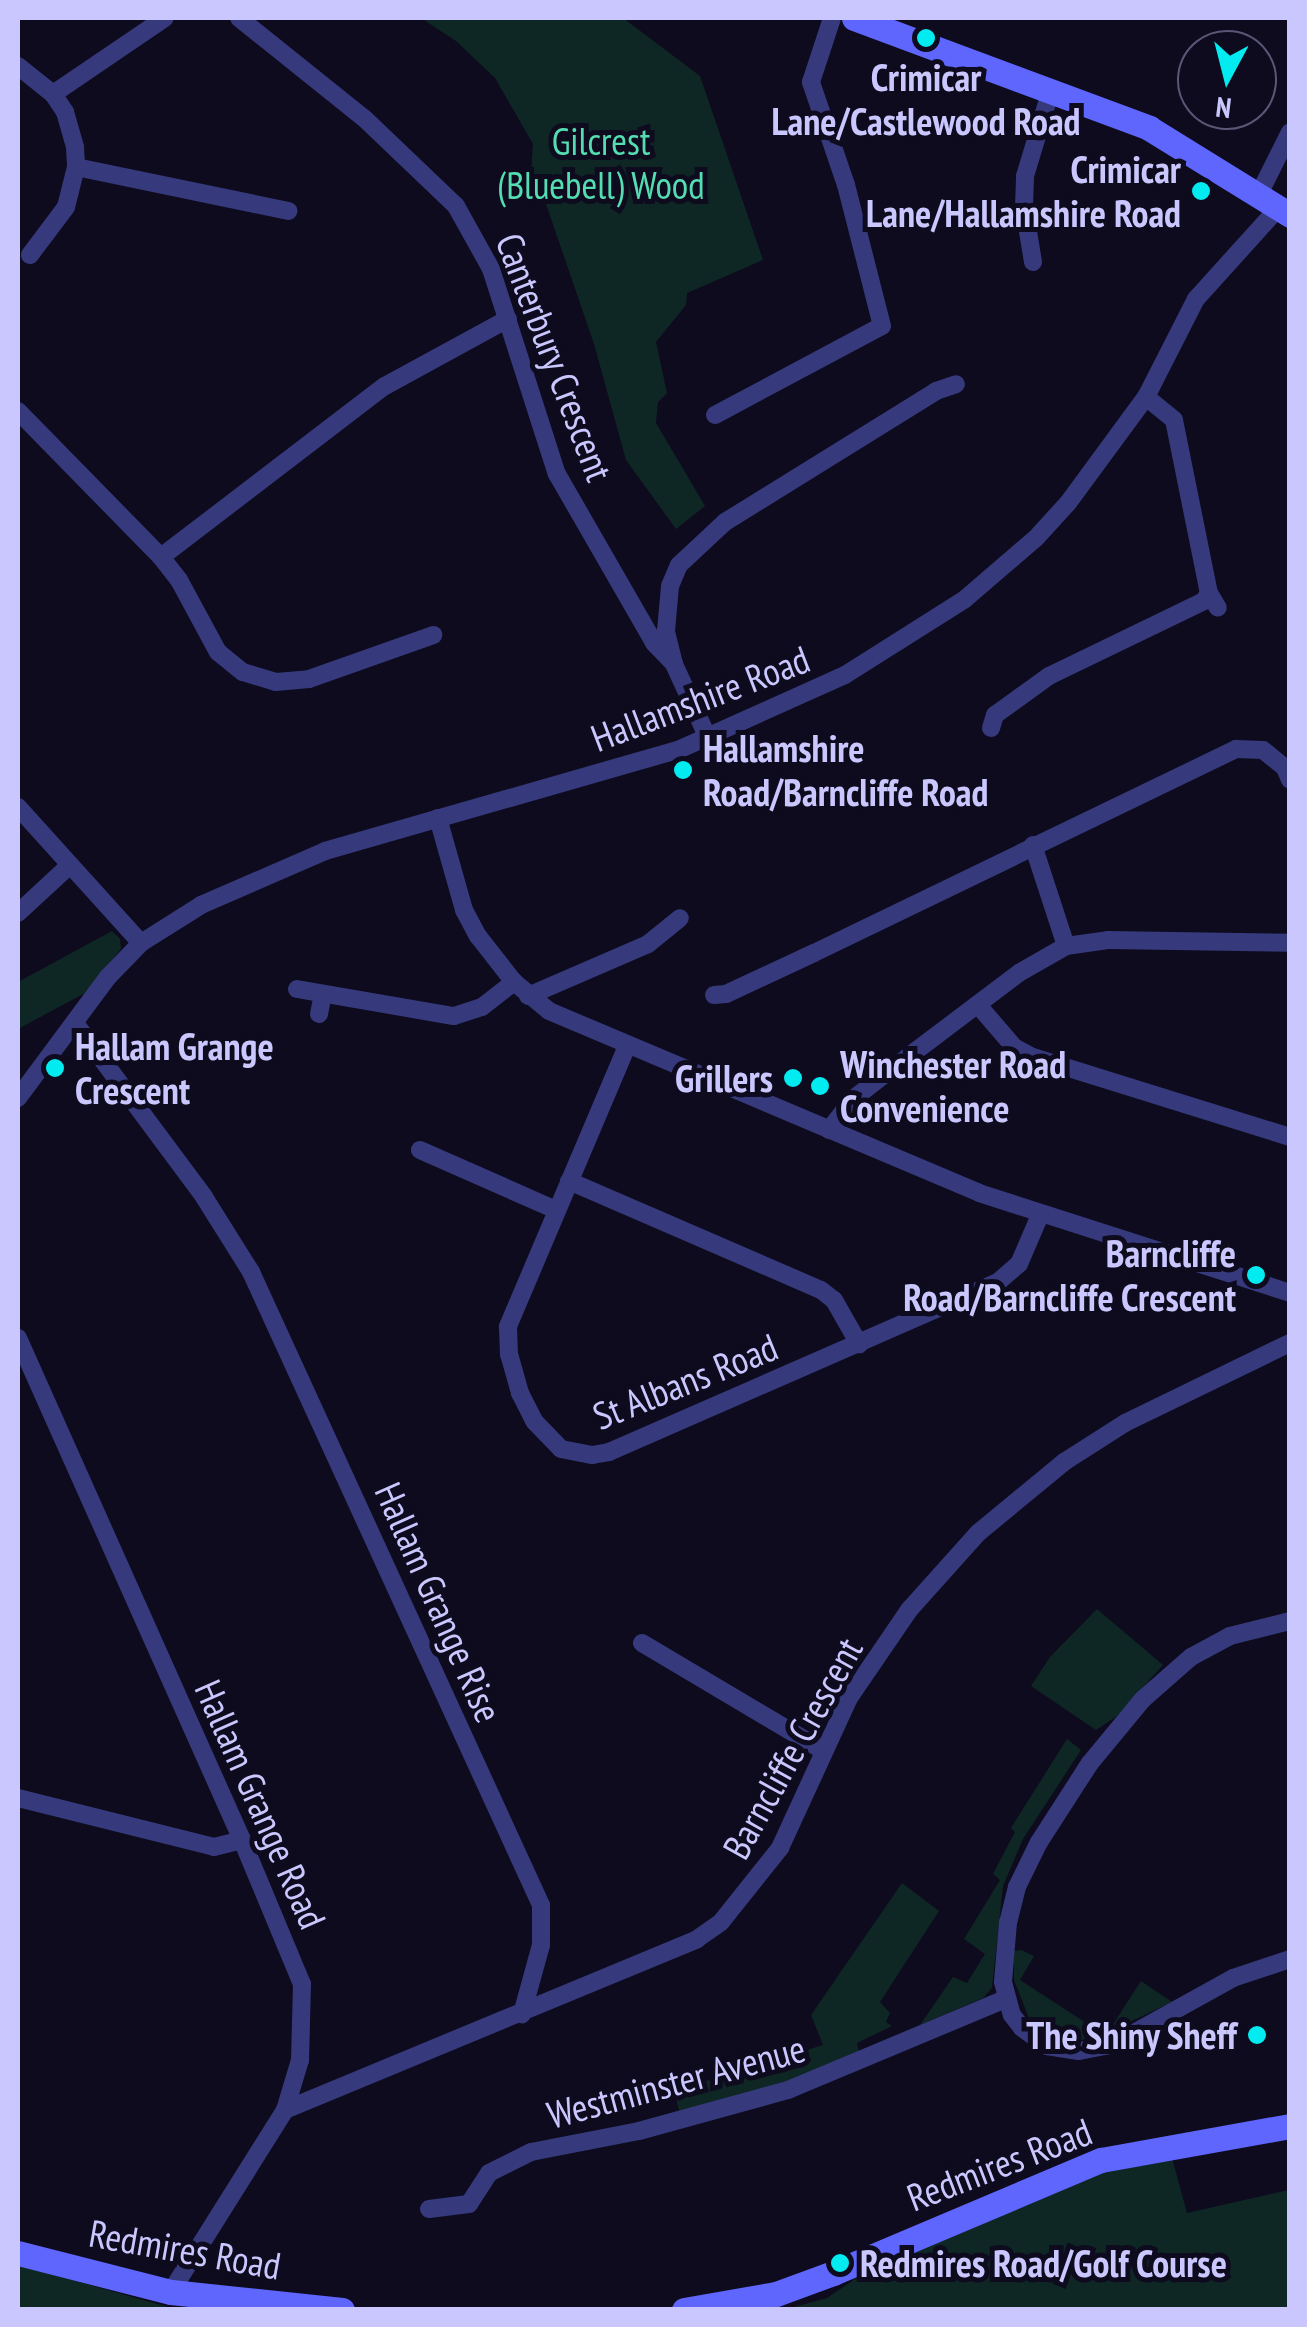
<!DOCTYPE html>
<html>
<head>
<meta charset="utf-8">
<style>
  body { margin:0 }
  #map { position:relative; width:1307px; height:2327px; overflow:hidden; background:#0d0b1d; font-family:"PT Sans Narrow",sans-serif }
  div>[style] { position:absolute }
  .green>* { inset:0; background:#0f2724 }
  .street>* { height:18px; margin:-9px; padding:0 9px; transform-origin:9px; border-radius:9px; background:#36397c }
  .secondary>* { height:25px; margin:-12.5px; padding:0 12.5px; transform-origin:12.5px; border-radius:12.5px; background:#5f66fe }
  .dots>* { width:28px; height:28px; translate:-50% -50%; box-sizing:border-box; border:5px solid #0d0b1d; border-radius:50% }
  span { translate:-50% -50%; white-space:nowrap; text-align:center; line-height:1.15; -webkit-text-stroke:10px #0d0b1d; paint-order:stroke }
  .poi-label { font-size:38px; color:#cac7ff; font-weight:700 }
  .right { translate:-100% -50%; text-align:right }
  .left { translate:0 -50%; text-align:left }
  .park-label { font-size:38px; color:#55ddb2 }
  .street-label { font-size:38px; color:#cac7ff }
  .frame { position:absolute; inset:0; border:20px solid #cac7ff; pointer-events:none }
  .north { position:absolute; left:1177px; top:30px; width:100px; height:100px; box-sizing:border-box; background:#0d0b1d; border:2px solid #595677; border-radius:50%; rotate:187deg; font-size:28px; font-weight:700; line-height:40px; text-align:center; color:#cac7ff }
  .north::after { content:''; display:block; margin:auto; width:35px; height:45px; background:#01ebf1; clip-path:polygon(50% 0,100% 100%,50% 72%,0 100%) }
</style>
</head>
<body>
<div id="map">
  <div class="green">
    <div style="clip-path:polygon(421px 18px,623px 18px,700px 76px,763px 260px,687px 293px,686px 305px,656px 342px,667px 393px,658px 402px,656px 423px,705px 506px,676px 529px,626px 460px,594px 344px,545px 201px,531px 173px,533px 144px,495px 78px,456px 41px)"></div>
    <div style="clip-path:polygon(112px 931px,120px 939px,121px 949px,85px 993px,18px 1029px,18px 982px)"></div>
    <div style="clip-path:polygon(1097px 1609px,1163px 1665px,1117px 1716px,1096px 1730px,1031px 1686px,1050px 1657px)"></div>
    <div style="clip-path:polygon(1067px 1739px,1081px 1750px,1023px 1839px,1003px 1886px,992px 1988px,983px 1998px,920px 2025px,953px 1977px,967px 1983px,985px 1954px,964px 1939px,1000px 1880px,993px 1874px,1015px 1832px,1011px 1828px)"></div>
    <div style="clip-path:polygon(902px 1883px,939px 1911px,880px 2002px,890px 2013px,886px 2022px,892px 2026px,857px 2043px,860px 2057px,746px 2097px,680px 2114px,674px 2091px,823px 2045px,811px 2015px)"></div>
    <div style="clip-path:polygon(1021px 1950px,1034px 1956px,1020px 1980px,1100px 2032px,1112px 2026px,1141px 1981px,1172px 2002px,1094px 2039px,1071px 2041px,1048px 2035px,1032px 2026px,1014px 1980px,1014px 1951px)"></div>
    <div style="clip-path:polygon(1172px 2158px,1187px 2213px,1289px 2190px,1289px 2309px,783px 2310px,827px 2298px,864px 2273px,1087px 2175px)"></div>
    <div style="clip-path:polygon(18px 2266px,37px 2270px,175px 2309px,18px 2309px)"></div>
  </div>
  <div class="street">
    <div style="left:239px;top:18px;width:161px;rotate:38.7deg"></div>
    <div style="left:365px;top:119px;width:126px;rotate:43.7deg"></div>
    <div style="left:456px;top:206px;width:72px;rotate:60.9deg"></div>
    <div style="left:491px;top:269px;width:215px;rotate:72.2deg"></div>
    <div style="left:557px;top:474px;width:195px;rotate:60.1deg"></div>
    <div style="left:654px;top:643px;width:29px;rotate:46deg"></div>
    <div style="left:18px;top:66px;width:45px;rotate:38.7deg"></div>
    <div style="left:53px;top:94px;width:22px;rotate:56deg"></div>
    <div style="left:65px;top:112px;width:36px;rotate:74deg"></div>
    <div style="left:75px;top:147px;width:20px;rotate:87deg"></div>
    <div style="left:76px;top:167px;width:41px;rotate:104deg"></div>
    <div style="left:66px;top:207px;width:60px;rotate:126.9deg"></div>
    <div style="left:53px;top:94px;width:135px;rotate:-34.2deg"></div>
    <div style="left:76px;top:167px;width:217px;rotate:11.7deg"></div>
    <div style="left:1259px;top:194px;width:69px;rotate:-63.4deg"></div>
    <div style="left:1033px;top:262px;width:56px;rotate:-99.3deg"></div>
    <div style="left:1024px;top:207px;width:31px;rotate:-88deg"></div>
    <div style="left:1025px;top:176px;width:90px;rotate:-73.2deg"></div>
    <div style="left:1146px;top:397px;width:36px;rotate:39deg"></div>
    <div style="left:1174px;top:420px;width:177px;rotate:78.6deg"></div>
    <div style="left:1209px;top:593px;width:17px;rotate:59deg"></div>
    <div style="left:18px;top:411px;width:204px;rotate:45.6deg"></div>
    <div style="left:161px;top:557px;width:29px;rotate:52deg"></div>
    <div style="left:179px;top:580px;width:82px;rotate:61.6deg"></div>
    <div style="left:218px;top:652px;width:32px;rotate:39deg"></div>
    <div style="left:243px;top:672px;width:34px;rotate:17deg"></div>
    <div style="left:276px;top:682px;width:33px;rotate:-5deg"></div>
    <div style="left:309px;top:679px;width:132px;rotate:-19.5deg"></div>
    <div style="left:715px;top:415px;width:189px;rotate:-28.1deg"></div>
    <div style="left:882px;top:326px;width:146px;rotate:-104.3deg"></div>
    <div style="left:846px;top:185px;width:109px;rotate:-108.8deg"></div>
    <div style="left:811px;top:82px;width:67px;rotate:-71.8deg"></div>
    <div style="left:161px;top:557px;width:282px;rotate:-37.4deg"></div>
    <div style="left:385px;top:386px;width:140px;rotate:-28.6deg"></div>
    <div style="left:991px;top:728px;width:14px;rotate:-73deg"></div>
    <div style="left:995px;top:715px;width:67px;rotate:-35.8deg"></div>
    <div style="left:1049px;top:676px;width:172px;rotate:-25.8deg"></div>
    <div style="left:1204px;top:601px;width:9px;rotate:-58deg"></div>
    <div style="left:708px;top:738px;width:81px;rotate:-114.7deg"></div>
    <div style="left:674px;top:664px;width:34px;rotate:-104deg"></div>
    <div style="left:666px;top:631px;width:45px;rotate:-84.9deg"></div>
    <div style="left:670px;top:586px;width:23px;rotate:-67deg"></div>
    <div style="left:679px;top:565px;width:63px;rotate:-43.1deg"></div>
    <div style="left:725px;top:522px;width:248px;rotate:-31.8deg"></div>
    <div style="left:936px;top:391px;width:21px;rotate:-19deg"></div>
    <div style="left:18px;top:807px;width:183px;rotate:47.9deg"></div>
    <div style="left:438px;top:818px;width:96px;rotate:74.2deg"></div>
    <div style="left:464px;top:910px;width:30px;rotate:62deg"></div>
    <div style="left:478px;top:936px;width:58px;rotate:52deg"></div>
    <div style="left:514px;top:982px;width:45px;rotate:39.6deg"></div>
    <div style="left:549px;top:1011px;width:467px;rotate:22.9deg"></div>
    <div style="left:979px;top:1193px;width:327px;rotate:17.8deg"></div>
    <div style="left:1033px;top:845px;width:106px;rotate:71.9deg"></div>
    <div style="left:18px;top:913px;width:69px;rotate:-42.7deg"></div>
    <div style="left:297px;top:989px;width:159px;rotate:9.8deg"></div>
    <div style="left:454px;top:1016px;width:29px;rotate:-18deg"></div>
    <div style="left:482px;top:1007px;width:41px;rotate:-38deg"></div>
    <div style="left:714px;top:995px;width:12px;rotate:-5deg"></div>
    <div style="left:726px;top:994px;width:97px;rotate:-25deg"></div>
    <div style="left:814px;top:953px;width:469px;rotate:-25.8deg"></div>
    <div style="left:1236px;top:749px;width:27px;rotate:2deg"></div>
    <div style="left:1263px;top:750px;width:28px;rotate:39deg"></div>
    <div style="left:1285px;top:768px;width:13px;rotate:67deg"></div>
    <div style="left:528px;top:996px;width:131px;rotate:-23.4deg"></div>
    <div style="left:648px;top:944px;width:41px;rotate:-39.1deg"></div>
    <div style="left:978px;top:1005px;width:55px;rotate:49.4deg"></div>
    <div style="left:1014px;top:1047px;width:18px;rotate:29deg"></div>
    <div style="left:1030px;top:1056px;width:272px;rotate:17.3deg"></div>
    <div style="left:319px;top:1014px;width:20px;rotate:-79deg"></div>
    <div style="left:75px;top:1023px;width:217px;rotate:53.4deg"></div>
    <div style="left:204px;top:1197px;width:89px;rotate:57.9deg"></div>
    <div style="left:251px;top:1272px;width:696px;rotate:65.39deg"></div>
    <div style="left:541px;top:1905px;width:40px;rotate:90deg"></div>
    <div style="left:541px;top:1945px;width:72px;rotate:105.4deg"></div>
    <div style="left:627px;top:1046px;width:305px;rotate:113deg"></div>
    <div style="left:508px;top:1327px;width:27px;rotate:88deg"></div>
    <div style="left:509px;top:1354px;width:41px;rotate:74.2deg"></div>
    <div style="left:520px;top:1393px;width:31px;rotate:63deg"></div>
    <div style="left:534px;top:1421px;width:39px;rotate:46deg"></div>
    <div style="left:561px;top:1449px;width:32px;rotate:11deg"></div>
    <div style="left:592px;top:1455px;width:17px;rotate:-10deg"></div>
    <div style="left:609px;top:1452px;width:425px;rotate:-23.6deg"></div>
    <div style="left:998px;top:1282px;width:28px;rotate:-41deg"></div>
    <div style="left:1019px;top:1264px;width:53px;rotate:-66.8deg"></div>
    <div style="left:18px;top:1098px;width:151px;rotate:-53.4deg"></div>
    <div style="left:108px;top:977px;width:47px;rotate:-45.9deg"></div>
    <div style="left:141px;top:943px;width:71px;rotate:-32.3deg"></div>
    <div style="left:201px;top:905px;width:135px;rotate:-23.5deg"></div>
    <div style="left:325px;top:851px;width:367px;rotate:-16deg"></div>
    <div style="left:678px;top:750px;width:183px;rotate:-24.2deg"></div>
    <div style="left:845px;top:675px;width:142px;rotate:-32.3deg"></div>
    <div style="left:965px;top:599px;width:94px;rotate:-40.7deg"></div>
    <div style="left:1036px;top:538px;width:47px;rotate:-47.6deg"></div>
    <div style="left:1068px;top:503px;width:132px;rotate:-53.7deg"></div>
    <div style="left:1146px;top:397px;width:110px;rotate:-63deg"></div>
    <div style="left:1196px;top:299px;width:124px;rotate:-47.9deg"></div>
    <div style="left:829px;top:1130px;width:39px;rotate:-52deg"></div>
    <div style="left:853px;top:1099px;width:39px;rotate:-38deg"></div>
    <div style="left:884px;top:1075px;width:169px;rotate:-37.1deg"></div>
    <div style="left:1019px;top:973px;width:54px;rotate:-29.9deg"></div>
    <div style="left:1066px;top:946px;width:42px;rotate:-8.1deg"></div>
    <div style="left:1108px;top:940px;width:182px;rotate:0.9deg"></div>
    <div style="left:420px;top:1150px;width:149px;rotate:23.8deg"></div>
    <div style="left:569px;top:1181px;width:275px;rotate:23.4deg"></div>
    <div style="left:821px;top:1290px;width:16px;rotate:38deg"></div>
    <div style="left:834px;top:1300px;width:51px;rotate:60.4deg"></div>
    <div style="left:18px;top:1338px;width:550px;rotate:65.95deg"></div>
    <div style="left:242px;top:1840px;width:156px;rotate:67.4deg"></div>
    <div style="left:302px;top:1984px;width:76px;rotate:91.5deg"></div>
    <div style="left:300px;top:2060px;width:52px;rotate:106.7deg"></div>
    <div style="left:285px;top:2110px;width:215px;rotate:122.1deg"></div>
    <div style="left:1290px;top:1621px;width:62px;rotate:166deg"></div>
    <div style="left:1230px;top:1636px;width:44px;rotate:151.7deg"></div>
    <div style="left:1191px;top:1657px;width:64px;rotate:138.8deg"></div>
    <div style="left:1143px;top:1699px;width:83px;rotate:129.6deg"></div>
    <div style="left:1090px;top:1763px;width:94px;rotate:122.8deg"></div>
    <div style="left:1039px;top:1842px;width:50px;rotate:116.1deg"></div>
    <div style="left:1017px;top:1887px;width:36px;rotate:104deg"></div>
    <div style="left:1008px;top:1922px;width:60px;rotate:94.8deg"></div>
    <div style="left:1003px;top:1982px;width:34px;rotate:75deg"></div>
    <div style="left:1012px;top:2015px;width:16px;rotate:52deg"></div>
    <div style="left:1022px;top:2028px;width:31px;rotate:36deg"></div>
    <div style="left:1047px;top:2046px;width:32px;rotate:9deg"></div>
    <div style="left:1079px;top:2051px;width:36px;rotate:-11deg"></div>
    <div style="left:1114px;top:2044px;width:136px;rotate:-29deg"></div>
    <div style="left:1233px;top:1978px;width:60px;rotate:-18.4deg"></div>
    <div style="left:642px;top:1643px;width:209px;rotate:30.7deg"></div>
    <div style="left:18px;top:1798px;width:202px;rotate:14deg"></div>
    <div style="left:214px;top:1847px;width:29px;rotate:-14deg"></div>
    <div style="left:285px;top:2110px;width:446px;rotate:-22.5deg"></div>
    <div style="left:697px;top:1939px;width:29px;rotate:-35deg"></div>
    <div style="left:721px;top:1922px;width:95px;rotate:-51.4deg"></div>
    <div style="left:780px;top:1848px;width:165px;rotate:-65.3deg"></div>
    <div style="left:849px;top:1698px;width:107px;rotate:-55.7deg"></div>
    <div style="left:909px;top:1610px;width:103px;rotate:-48.1deg"></div>
    <div style="left:978px;top:1533px;width:112px;rotate:-39.5deg"></div>
    <div style="left:1064px;top:1462px;width:72px;rotate:-32.6deg"></div>
    <div style="left:1125px;top:1423px;width:183px;rotate:-25.9deg"></div>
    <div style="left:429px;top:2209px;width:40px;rotate:-7.1deg"></div>
    <div style="left:469px;top:2204px;width:37px;rotate:-57deg"></div>
    <div style="left:489px;top:2173px;width:47px;rotate:-26.6deg"></div>
    <div style="left:531px;top:2152px;width:110px;rotate:-11deg"></div>
    <div style="left:639px;top:2131px;width:155px;rotate:-15.4deg"></div>
    <div style="left:788px;top:2090px;width:236px;rotate:-22.7deg"></div>
  </div>
  <div class="secondary">
    <div style="left:854px;top:18px;width:315px;rotate:20.4deg"></div>
    <div style="left:1149px;top:128px;width:166px;rotate:31.7deg"></div>
    <div style="left:18px;top:2253px;width:158px;rotate:14.3deg"></div>
    <div style="left:171px;top:2292px;width:172px;rotate:6deg"></div>
    <div style="left:684px;top:2310px;width:93px;rotate:-9.9deg"></div>
    <div style="left:776px;top:2294px;width:61px;rotate:-20.2deg"></div>
    <div style="left:833px;top:2273px;width:291px;rotate:-22.9deg"></div>
    <div style="left:1101px;top:2160px;width:192px;rotate:-10.2deg"></div>
  </div>
  <div class="dots">
    <div style="left:926px;top:38px;background:#01ebf1"></div>
    <div style="left:1201px;top:191px;background:#01ebf1"></div>
    <div style="left:683px;top:770px;background:#01ebf1"></div>
    <div style="left:55px;top:1068px;background:#01ebf1"></div>
    <div style="left:793px;top:1078px;background:#01ebf1"></div>
    <div style="left:820px;top:1086px;background:#01ebf1"></div>
    <div style="left:1256px;top:1275px;background:#01ebf1"></div>
    <div style="left:1257px;top:2035px;background:#01ebf1"></div>
    <div style="left:840px;top:2263px;background:#01ebf1"></div>
  </div>
  <div class="poi-label">
    <span style="left:926px;top:99px">Crimicar<br>Lane/Castlewood Road</span>
    <span class="right" style="left:1181px;top:191px">Crimicar<br>Lane/Hallamshire Road</span>
    <span class="left" style="left:703px;top:770px">Hallamshire<br>Road/Barncliffe Road</span>
    <span class="left" style="left:75px;top:1068px">Hallam Grange<br>Crescent</span>
    <span class="left" style="left:840px;top:1086px">Winchester Road<br>Convenience</span>
    <span class="right" style="left:773px;top:1078px">Grillers</span>
    <span class="right" style="left:1236px;top:1275px">Barncliffe<br>Road/Barncliffe Crescent</span>
    <span class="right" style="left:1237px;top:2035px">The Shiny Sheff</span>
    <span class="left" style="left:860px;top:2263px">Redmires Road/Golf Course</span>
  </div>
  <div class="park-label">
    <span style="left:601px;top:163px">Gilcrest<br>(Bluebell) Wood</span>
  </div>
  <div class="street-label">
    <span style="left:555px;top:357px;rotate:69deg">Canterbury Crescent</span>
    <span style="left:700px;top:698px;rotate:-21deg">Hallamshire Road</span>
    <span style="left:685px;top:1381px;rotate:-22deg">St Albans Road</span>
    <span style="left:439px;top:1602px;rotate:66deg">Hallam Grange Rise</span>
    <span style="left:792px;top:1748px;rotate:-61deg">Barncliffe Crescent</span>
    <span style="left:261px;top:1804px;rotate:66deg">Hallam Grange Road</span>
    <span style="left:676px;top:2081px;rotate:-15deg">Westminster Avenue</span>
    <span style="left:999px;top:2164px;rotate:-21deg">Redmires Road</span>
    <span style="left:185px;top:2249px;rotate:10deg">Redmires Road</span>
  </div>
  <div class="frame"></div>
  <div class="north">N</div>
</div>
</body>
</html>
